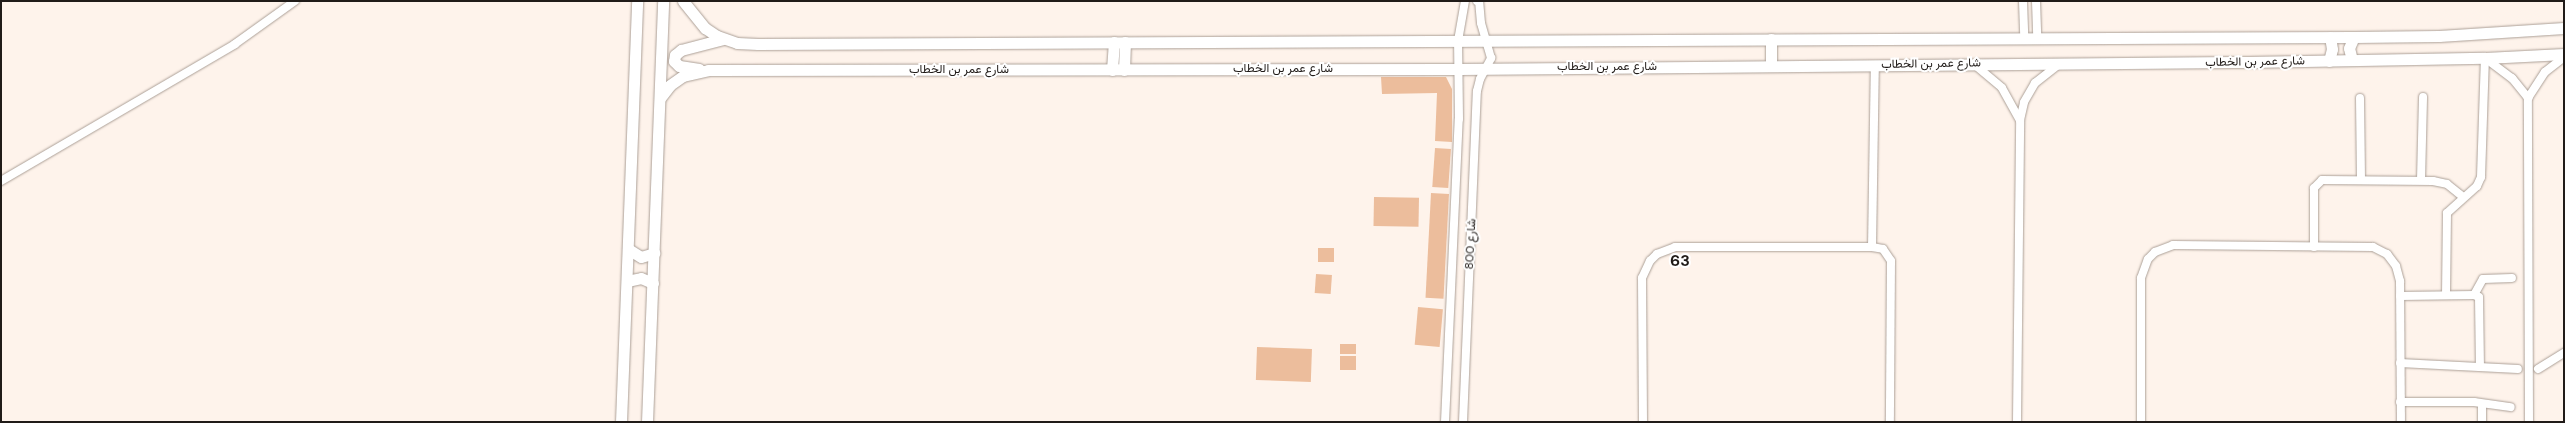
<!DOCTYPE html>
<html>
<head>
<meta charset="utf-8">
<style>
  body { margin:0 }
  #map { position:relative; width:2565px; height:423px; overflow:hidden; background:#fef3eb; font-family:"DM Sans",Vazirmatn,sans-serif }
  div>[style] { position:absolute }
  .green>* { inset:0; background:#ecbd9c; transform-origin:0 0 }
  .roads { filter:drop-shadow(0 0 1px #aca097) drop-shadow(0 0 1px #aca097) }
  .minor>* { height:8px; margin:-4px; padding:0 4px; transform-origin:4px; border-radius:4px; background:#fff }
  .tertiary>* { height:11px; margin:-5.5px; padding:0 5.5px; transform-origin:5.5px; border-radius:5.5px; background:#fff }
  span { translate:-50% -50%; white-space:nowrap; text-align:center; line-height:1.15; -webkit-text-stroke:4px #fff; paint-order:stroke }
  .street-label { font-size:12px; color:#201b18 }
  .district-label { font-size:16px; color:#201b18; font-weight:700 }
  .frame { position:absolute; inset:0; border:2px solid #201b18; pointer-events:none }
</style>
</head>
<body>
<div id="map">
  <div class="green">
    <div style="clip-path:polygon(1381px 77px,1446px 77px,1452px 89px,1452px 142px,1435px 141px,1437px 93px,1382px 94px)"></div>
    <div style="left:1435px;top:148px;width:16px;height:39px;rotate:4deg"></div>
    <div style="left:1431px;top:193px;width:18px;height:105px;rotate:3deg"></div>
    <div style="left:1374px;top:197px;width:45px;height:29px;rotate:1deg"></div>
    <div style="left:1318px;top:248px;width:16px;height:14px"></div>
    <div style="left:1316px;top:274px;width:16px;height:19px;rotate:4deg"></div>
    <div style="left:1418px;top:307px;width:25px;height:38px;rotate:5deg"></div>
    <div style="left:1340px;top:344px;width:16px;height:10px"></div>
    <div style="left:1257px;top:347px;width:55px;height:33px;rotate:2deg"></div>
    <div style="left:1340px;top:356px;width:16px;height:14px"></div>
  </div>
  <div class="roads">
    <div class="minor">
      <div style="left:2023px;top:1px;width:38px;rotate:88deg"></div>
      <div style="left:2036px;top:1px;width:37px;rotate:88deg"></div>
      <div style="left:1975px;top:65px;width:35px;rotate:40deg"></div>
      <div style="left:2002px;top:88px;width:37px;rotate:61deg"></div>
      <div style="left:2360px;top:98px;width:82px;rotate:89.3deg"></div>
      <div style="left:2421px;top:180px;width:83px;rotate:-88.6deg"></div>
      <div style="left:1px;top:181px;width:271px;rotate:-30.3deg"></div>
      <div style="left:235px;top:44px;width:74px;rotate:-35.6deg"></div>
      <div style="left:1872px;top:247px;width:182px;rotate:-89.1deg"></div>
      <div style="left:2314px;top:247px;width:59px;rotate:-90deg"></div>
      <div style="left:2314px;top:188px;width:11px;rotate:-45deg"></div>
      <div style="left:2322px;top:180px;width:111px;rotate:0.5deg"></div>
      <div style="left:2433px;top:181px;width:14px;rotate:12deg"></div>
      <div style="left:2447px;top:184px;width:21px;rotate:39deg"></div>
      <div style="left:2446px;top:295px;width:82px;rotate:-89.3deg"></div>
      <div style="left:2447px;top:213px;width:40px;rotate:-42deg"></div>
      <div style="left:2477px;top:186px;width:10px;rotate:-66deg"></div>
      <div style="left:2481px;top:177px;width:119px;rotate:-88.1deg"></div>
      <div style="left:2485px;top:58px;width:34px;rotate:37deg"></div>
      <div style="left:2512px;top:78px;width:26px;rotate:51deg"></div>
      <div style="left:2474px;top:295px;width:18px;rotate:-61deg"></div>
      <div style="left:2483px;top:279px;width:29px;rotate:-2deg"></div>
      <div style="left:2400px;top:296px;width:74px;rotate:-0.8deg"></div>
      <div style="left:2474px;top:295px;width:5px;rotate:22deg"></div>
      <div style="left:2479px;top:297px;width:70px;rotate:89.2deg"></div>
      <div style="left:2400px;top:363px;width:118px;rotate:2.9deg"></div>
      <div style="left:2538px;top:369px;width:31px;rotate:-32deg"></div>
      <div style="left:2400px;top:402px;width:74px"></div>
      <div style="left:2474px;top:402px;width:37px;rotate:8deg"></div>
      <div style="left:2482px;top:405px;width:17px;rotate:90deg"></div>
      <div style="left:1445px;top:422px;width:303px;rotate:-87.4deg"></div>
      <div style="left:1459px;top:119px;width:78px;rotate:-90.7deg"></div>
      <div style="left:1458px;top:41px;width:41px;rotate:-80.1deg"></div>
      <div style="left:1463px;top:422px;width:331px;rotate:-87.6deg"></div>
      <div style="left:1477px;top:91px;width:12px;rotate:-76deg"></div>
      <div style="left:1480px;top:79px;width:24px;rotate:-62deg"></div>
      <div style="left:1491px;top:58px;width:36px;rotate:-106deg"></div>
      <div style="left:1481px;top:23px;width:22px;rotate:-95deg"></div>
      <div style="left:1479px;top:1px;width:2px;rotate:180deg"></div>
      <div style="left:1643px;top:422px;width:144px;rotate:-90.4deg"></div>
      <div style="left:1642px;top:278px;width:19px;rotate:-65deg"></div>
      <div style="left:1650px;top:261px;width:10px;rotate:-45deg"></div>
      <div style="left:1657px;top:254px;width:19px;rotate:-21deg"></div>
      <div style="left:1675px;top:247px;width:197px"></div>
      <div style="left:1872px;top:247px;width:11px;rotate:10deg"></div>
      <div style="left:1883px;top:249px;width:14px;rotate:56deg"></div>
      <div style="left:1891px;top:261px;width:161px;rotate:90.4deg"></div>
      <div style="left:2017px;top:422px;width:302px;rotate:-89.4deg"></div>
      <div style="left:2020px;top:120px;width:18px;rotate:-77deg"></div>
      <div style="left:2024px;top:102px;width:22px;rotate:-60deg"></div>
      <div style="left:2035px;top:83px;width:31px;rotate:-38deg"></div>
      <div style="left:2141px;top:422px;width:144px;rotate:-90deg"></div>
      <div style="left:2141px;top:278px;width:20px;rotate:-70deg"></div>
      <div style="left:2148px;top:259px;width:10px;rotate:-45deg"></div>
      <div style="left:2155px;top:252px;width:19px;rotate:-21deg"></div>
      <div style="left:2173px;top:245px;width:200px;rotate:0.6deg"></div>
      <div style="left:2373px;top:247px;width:16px;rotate:27deg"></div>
      <div style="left:2387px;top:254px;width:15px;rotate:53deg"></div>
      <div style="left:2396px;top:266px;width:16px;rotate:75deg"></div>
      <div style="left:2400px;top:281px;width:141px;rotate:89.6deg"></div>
      <div style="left:2529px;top:422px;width:324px;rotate:-90.2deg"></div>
      <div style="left:2528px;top:98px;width:31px;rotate:-57deg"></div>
      <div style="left:2545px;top:72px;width:24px;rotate:-38deg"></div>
    </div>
    <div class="tertiary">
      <div style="left:683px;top:1px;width:35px;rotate:51deg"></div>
      <div style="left:705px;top:28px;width:14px;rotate:34deg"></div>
      <div style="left:717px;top:36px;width:21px;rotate:19deg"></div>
      <div style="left:737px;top:43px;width:21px;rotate:3deg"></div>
      <div style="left:758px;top:44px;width:1596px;rotate:-0.25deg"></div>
      <div style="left:2354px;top:37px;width:85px;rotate:-0.7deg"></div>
      <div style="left:2439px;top:36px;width:125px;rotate:-3.7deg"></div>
      <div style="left:2352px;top:60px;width:12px;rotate:-104deg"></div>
      <div style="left:2349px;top:48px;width:12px;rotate:-66deg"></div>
      <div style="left:2329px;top:61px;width:12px;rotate:-76deg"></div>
      <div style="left:2332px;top:49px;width:12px;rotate:-99deg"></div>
      <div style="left:1771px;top:66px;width:27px;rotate:-90deg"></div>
      <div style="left:699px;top:69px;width:20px;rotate:-171deg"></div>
      <div style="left:679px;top:66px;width:7px;rotate:-135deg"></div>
      <div style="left:674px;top:61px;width:6px;rotate:-81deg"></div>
      <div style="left:675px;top:55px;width:8px;rotate:-40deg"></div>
      <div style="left:681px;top:50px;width:43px;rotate:-14.7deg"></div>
      <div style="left:1112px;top:70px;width:28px;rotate:-86deg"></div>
      <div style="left:1124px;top:70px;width:28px;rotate:-88deg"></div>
      <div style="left:660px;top:98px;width:16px;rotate:-52deg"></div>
      <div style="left:670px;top:85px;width:16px;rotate:-35deg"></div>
      <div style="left:683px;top:76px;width:26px;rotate:-13deg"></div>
      <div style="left:708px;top:70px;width:751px;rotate:-0.08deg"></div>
      <div style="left:1459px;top:69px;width:789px;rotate:-0.51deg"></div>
      <div style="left:2248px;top:62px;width:237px;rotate:-1deg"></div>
      <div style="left:2485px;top:58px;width:79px;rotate:-2.9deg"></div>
      <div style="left:628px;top:249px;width:15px;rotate:32deg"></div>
      <div style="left:641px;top:257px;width:14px;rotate:-17deg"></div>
      <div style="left:627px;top:281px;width:14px;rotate:-12deg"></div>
      <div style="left:641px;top:278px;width:13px;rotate:23deg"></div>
      <div style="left:621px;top:422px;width:421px;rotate:-87.8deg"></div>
      <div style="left:647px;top:422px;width:421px;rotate:-87.8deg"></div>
    </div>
  </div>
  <div class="street-label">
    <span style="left:2255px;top:62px;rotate:-1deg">شارع عمر بن الخطاب</span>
    <span style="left:1931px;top:64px;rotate:-1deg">شارع عمر بن الخطاب</span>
    <span style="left:1607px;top:67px">شارع عمر بن الخطاب</span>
    <span style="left:1283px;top:69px">شارع عمر بن الخطاب</span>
    <span style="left:959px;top:70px">شارع عمر بن الخطاب</span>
    <span style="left:1471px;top:244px;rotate:-87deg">شارع 800</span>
  </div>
  <div class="district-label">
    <span style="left:1680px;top:261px">63</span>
  </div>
  <div class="frame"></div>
</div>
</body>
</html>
